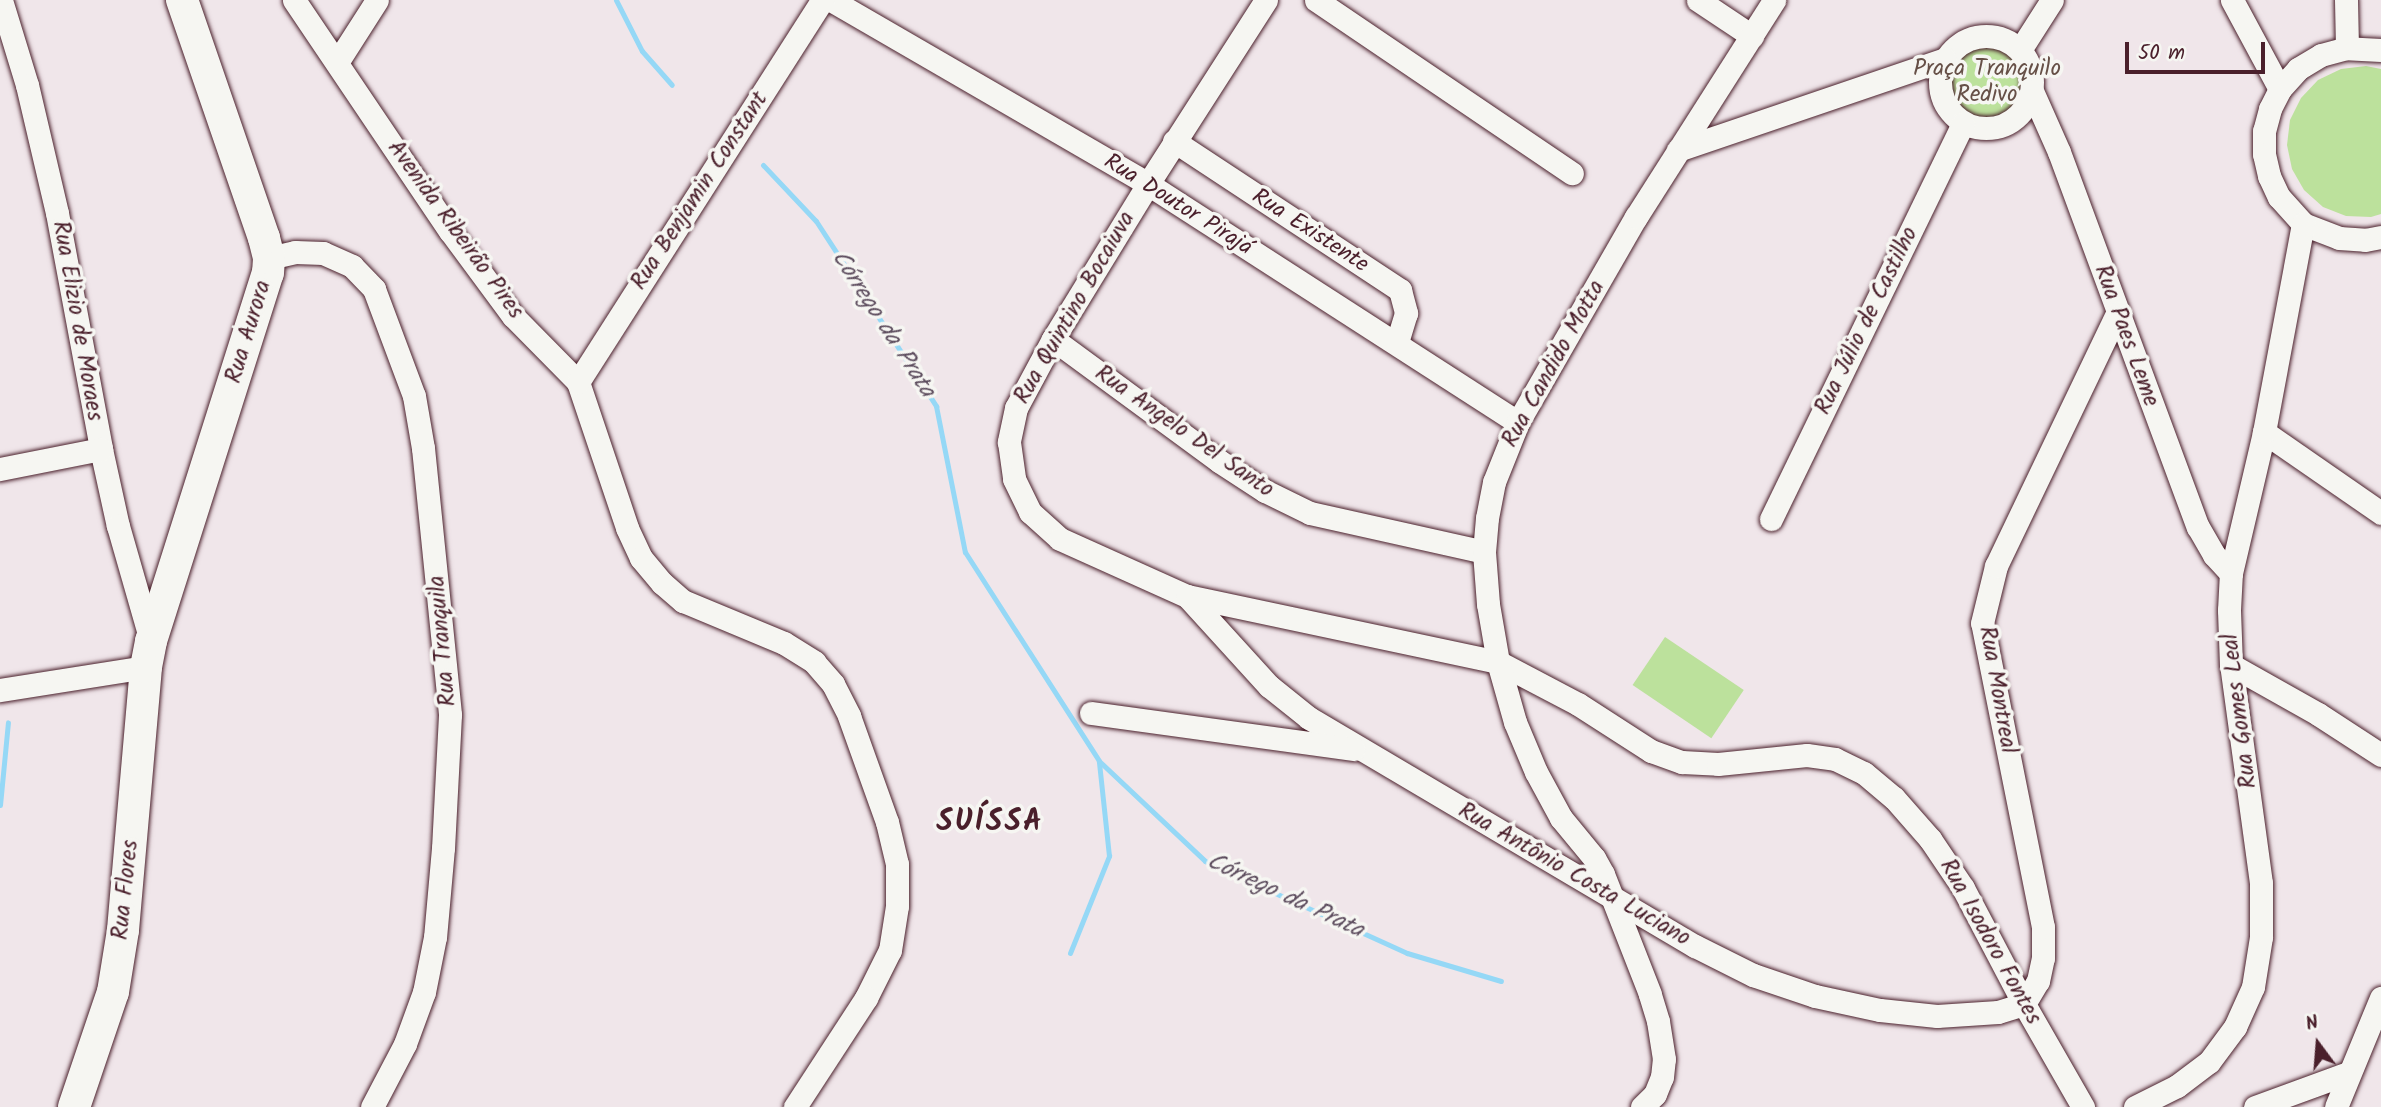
<!DOCTYPE html>
<html>
<head>
<meta charset="utf-8">
<style>
  body { margin:0 }
  #map { position:relative; width:2381px; height:1107px; overflow:hidden; background:#f0e6ea; font-family:Kalam,sans-serif }
  div>[style] { position:absolute }
  .green>* { inset:0; background:#bce19c; transform-origin:0 0 }
  .round { border-radius:50% }
  .stream>* { height:5px; margin:-2.5px; padding:0 2.5px; transform-origin:2.5px; border-radius:2.5px; background:#95d8f6 }
  .roads { filter:drop-shadow(0 0 2px #4a1f2b) drop-shadow(0 0 2px #4a1f2b) }
  .street>* { height:23px; margin:-11.5px; padding:0 11.5px; transform-origin:11.5px; border-radius:11.5px; background:#f6f6f2 }
  .street>.ring { margin:-11.5px; padding:0; box-sizing:content-box; background:none; border:23px solid #f6f6f2; border-radius:50% }
  .secondary>* { height:32px; margin:-16px; padding:0 16px; transform-origin:16px; border-radius:16px; background:#f6f6f2 }
  span { translate:-50% -50%; white-space:nowrap; text-align:center; line-height:1.15; -webkit-text-stroke:7px #f6f6f2; paint-order:stroke }
  .park-label { font-size:23px; color:#665047 }
  .street-label { font-size:23px; color:#4a1f2b }
  .water-label { font-size:24px; color:#5d4d5e; font-style:italic }
  .district-label { font-size:30px; color:#4a1f2b; font-weight:700; letter-spacing:2px }
  .north { position:absolute; left:2283px; top:1009px; width:70px; height:70px; -webkit-text-stroke:5px #f6f6f2; paint-order:stroke; rotate:344deg; font-size:19px; font-weight:700; line-height:28px; text-align:center; color:#4a1f2b }
  .north::after { content:''; display:block; margin:auto; width:24px; height:32px; background:#4a1f2b; clip-path:polygon(50% 0,100% 100%,50% 72%,0 100%) }
  .scale { position:absolute; left:2125px; top:42px; width:140px; height:32px; box-sizing:border-box; border:4px solid #4a1f2b; border-top:0; padding-left:9px; font-size:21px; line-height:24px; white-space:nowrap; color:#4a1f2b; -webkit-text-stroke:5px #f6f6f2; paint-order:stroke }
</style>
</head>
<body>
<div id="map">
  <div class="green">
    <div class="round" style="left:1950px;top:45px;width:74px;height:74px"></div>
    <div style="clip-path:polygon(2366px 66px,2381px 69px,2381px 214px,2371px 217px,2346px 216px,2323px 207px,2304px 190px,2292px 169px,2287px 145px,2290px 120px,2301px 98px,2318px 80px,2341px 69px)"></div>
    <div style="left:1665px;top:637px;width:95px;height:58px;rotate:34deg"></div>
  </div>
  <div class="stream">
    <div style="left:616px;top:0;width:57px;rotate:63deg"></div>
    <div style="left:642px;top:51px;width:45px;rotate:48.6deg"></div>
    <div style="left:763px;top:165px;width:77px;rotate:46.6deg"></div>
    <div style="left:816px;top:221px;width:221px;rotate:57deg"></div>
    <div style="left:936px;top:406px;width:149px;rotate:78.8deg"></div>
    <div style="left:965px;top:552px;width:248px;rotate:57.3deg"></div>
    <div style="left:1099px;top:761px;width:146px;rotate:43.3deg"></div>
    <div style="left:1205px;top:861px;width:222px;rotate:24.5deg"></div>
    <div style="left:1407px;top:953px;width:98px;rotate:16.6deg"></div>
    <div style="left:0;top:805px;width:83px;rotate:-84.5deg"></div>
    <div style="left:1070px;top:953px;width:105px;rotate:-68.1deg"></div>
    <div style="left:1109px;top:856px;width:95px;rotate:-96.1deg"></div>
  </div>
  <div class="roads">
    <div class="street">
      <div style="left:1px;top:0;width:89px;rotate:73deg"></div>
      <div style="left:27px;top:85px;width:131px;rotate:76.8deg"></div>
      <div style="left:57px;top:213px;width:240px;rotate:79.4deg"></div>
      <div style="left:101px;top:449px;width:79px;rotate:77.6deg"></div>
      <div style="left:118px;top:526px;width:120px;rotate:74deg"></div>
      <div style="left:294px;top:0;width:279px;rotate:56deg"></div>
      <div style="left:450px;top:231px;width:106px;rotate:53.5deg"></div>
      <div style="left:513px;top:316px;width:93px;rotate:45.4deg"></div>
      <div style="left:578px;top:382px;width:154px;rotate:71.4deg"></div>
      <div style="left:627px;top:528px;width:33px;rotate:65deg"></div>
      <div style="left:641px;top:558px;width:33px;rotate:50deg"></div>
      <div style="left:662px;top:583px;width:28px;rotate:41deg"></div>
      <div style="left:683px;top:601px;width:109px;rotate:22.6deg"></div>
      <div style="left:784px;top:643px;width:36px;rotate:32deg"></div>
      <div style="left:814px;top:662px;width:29px;rotate:49deg"></div>
      <div style="left:833px;top:684px;width:36px;rotate:63deg"></div>
      <div style="left:849px;top:716px;width:113px;rotate:70.3deg"></div>
      <div style="left:887px;top:822px;width:43px;rotate:76.6deg"></div>
      <div style="left:897px;top:864px;width:42px;rotate:90deg"></div>
      <div style="left:897px;top:906px;width:45px;rotate:99deg"></div>
      <div style="left:890px;top:950px;width:54px;rotate:116.6deg"></div>
      <div style="left:866px;top:998px;width:130px;rotate:123.1deg"></div>
      <div style="left:831px;top:0;width:367px;rotate:30.1deg"></div>
      <div style="left:1148px;top:184px;width:440px;rotate:32.8deg"></div>
      <div style="left:1266px;top:0;width:219px;rotate:122.7deg"></div>
      <div style="left:1148px;top:184px;width:182px;rotate:121.5deg"></div>
      <div style="left:1053px;top:339px;width:78px;rotate:118.2deg"></div>
      <div style="left:1016px;top:408px;width:35px;rotate:102deg"></div>
      <div style="left:1009px;top:442px;width:37px;rotate:82deg"></div>
      <div style="left:1014px;top:479px;width:37px;rotate:64deg"></div>
      <div style="left:1030px;top:512px;width:40px;rotate:42deg"></div>
      <div style="left:1060px;top:539px;width:139px;rotate:24.2deg"></div>
      <div style="left:1187px;top:596px;width:318px;rotate:12deg"></div>
      <div style="left:1498px;top:662px;width:90px;rotate:27.7deg"></div>
      <div style="left:1578px;top:704px;width:87px;rotate:32.8deg"></div>
      <div style="left:1651px;top:751px;width:33px;rotate:20deg"></div>
      <div style="left:1682px;top:762px;width:36px;rotate:3deg"></div>
      <div style="left:1718px;top:764px;width:89px;rotate:-5.8deg"></div>
      <div style="left:1807px;top:755px;width:28px;rotate:8deg"></div>
      <div style="left:1835px;top:759px;width:32px;rotate:26deg"></div>
      <div style="left:1864px;top:773px;width:39px;rotate:40deg"></div>
      <div style="left:1894px;top:798px;width:55px;rotate:48.7deg"></div>
      <div style="left:1930px;top:839px;width:59px;rotate:56deg"></div>
      <div style="left:1963px;top:888px;width:131px;rotate:62.3deg"></div>
      <div style="left:2024px;top:1004px;width:119px;rotate:60.2deg"></div>
      <div style="left:1316px;top:0;width:309px;rotate:34.1deg"></div>
      <div style="left:1698px;top:0;width:65px;rotate:33.7deg"></div>
      <div style="left:2232px;top:0;width:101px;rotate:61.7deg"></div>
      <div style="left:2346px;top:0;width:48px;rotate:88.8deg"></div>
      <div class="ring" style="left:1940px;top:36px;width:69px;height:69px"></div>
      <div style="left:2020px;top:50px;width:59px;rotate:-57.4deg"></div>
      <div style="left:2381px;top:50px;width:34px;rotate:-177deg"></div>
      <div style="left:2347px;top:48px;width:27px;rotate:165deg"></div>
      <div style="left:2321px;top:55px;width:27px;rotate:149deg"></div>
      <div style="left:2298px;top:69px;width:27px;rotate:132deg"></div>
      <div style="left:2280px;top:89px;width:22px;rotate:117deg"></div>
      <div style="left:2270px;top:109px;width:23px;rotate:105deg"></div>
      <div style="left:2264px;top:131px;width:23px;rotate:90deg"></div>
      <div style="left:2264px;top:154px;width:23px;rotate:77deg"></div>
      <div style="left:2269px;top:176px;width:23px;rotate:65deg"></div>
      <div style="left:2279px;top:197px;width:36px;rotate:48deg"></div>
      <div style="left:2303px;top:224px;width:39px;rotate:21deg"></div>
      <div style="left:2339px;top:238px;width:26px;rotate:4deg"></div>
      <div style="left:2365px;top:240px;width:16px;rotate:-11deg"></div>
      <div style="left:338px;top:61px;width:72px;rotate:-57.4deg"></div>
      <div style="left:2032px;top:91px;width:67px;rotate:66.1deg"></div>
      <div style="left:2059px;top:152px;width:400px;rotate:69.7deg"></div>
      <div style="left:2198px;top:527px;width:32px;rotate:60deg"></div>
      <div style="left:2214px;top:555px;width:25px;rotate:47deg"></div>
      <div style="left:1174px;top:141px;width:271px;rotate:33.4deg"></div>
      <div style="left:1400px;top:290px;width:24px;rotate:75deg"></div>
      <div style="left:1406px;top:313px;width:31px;rotate:107deg"></div>
      <div style="left:1678px;top:150px;width:282px;rotate:-18.8deg"></div>
      <div style="left:269px;top:258px;width:27px;rotate:-13deg"></div>
      <div style="left:295px;top:252px;width:28px;rotate:2deg"></div>
      <div style="left:323px;top:253px;width:32px;rotate:24deg"></div>
      <div style="left:352px;top:266px;width:32px;rotate:46deg"></div>
      <div style="left:374px;top:289px;width:114px;rotate:69.5deg"></div>
      <div style="left:414px;top:396px;width:53px;rotate:80.2deg"></div>
      <div style="left:423px;top:448px;width:268px;rotate:84.2deg"></div>
      <div style="left:450px;top:715px;width:133px;rotate:93deg"></div>
      <div style="left:443px;top:848px;width:89px;rotate:95.1deg"></div>
      <div style="left:435px;top:937px;width:56px;rotate:101.3deg"></div>
      <div style="left:424px;top:992px;width:55px;rotate:110.1deg"></div>
      <div style="left:405px;top:1044px;width:71px;rotate:117.6deg"></div>
      <div style="left:1053px;top:339px;width:206px;rotate:36.3deg"></div>
      <div style="left:1219px;top:461px;width:55px;rotate:33.1deg"></div>
      <div style="left:1265px;top:491px;width:50px;rotate:26.1deg"></div>
      <div style="left:1310px;top:513px;width:178px;rotate:12.6deg"></div>
      <div style="left:578px;top:382px;width:453px;rotate:-57.4deg"></div>
      <div style="left:2264px;top:432px;width:142px;rotate:34.7deg"></div>
      <div style="left:0;top:469px;width:103px;rotate:-11.2deg"></div>
      <div style="left:1771px;top:519px;width:440px;rotate:-64.1deg"></div>
      <div style="left:1187px;top:596px;width:122px;rotate:47.7deg"></div>
      <div style="left:1269px;top:686px;width:51px;rotate:38.7deg"></div>
      <div style="left:1309px;top:718px;width:448px;rotate:30.6deg"></div>
      <div style="left:1695px;top:946px;width:65px;rotate:26.6deg"></div>
      <div style="left:1753px;top:975px;width:65px;rotate:18.7deg"></div>
      <div style="left:1815px;top:996px;width:66px;rotate:12.2deg"></div>
      <div style="left:1880px;top:1010px;width:57px;rotate:6deg"></div>
      <div style="left:1937px;top:1016px;width:61px;rotate:-3.8deg"></div>
      <div style="left:1998px;top:1012px;width:27px;rotate:-17deg"></div>
      <div style="left:2024px;top:1004px;width:27px;rotate:-59deg"></div>
      <div style="left:2038px;top:981px;width:24px;rotate:-78deg"></div>
      <div style="left:2043px;top:958px;width:31px;rotate:-90deg"></div>
      <div style="left:2043px;top:927px;width:310px;rotate:-101.3deg"></div>
      <div style="left:1982px;top:623px;width:59px;rotate:-76.2deg"></div>
      <div style="left:1996px;top:566px;width:280px;rotate:-64.4deg"></div>
      <div style="left:2231px;top:665px;width:100px;rotate:29.4deg"></div>
      <div style="left:2318px;top:714px;width:75px;rotate:33.1deg"></div>
      <div style="left:0;top:690px;width:148px;rotate:-9deg"></div>
      <div style="left:1091px;top:713px;width:265px;rotate:7.8deg"></div>
      <div style="left:1642px;top:1107px;width:18px;rotate:-45deg"></div>
      <div style="left:1655px;top:1094px;width:18px;rotate:-68deg"></div>
      <div style="left:1662px;top:1077px;width:18px;rotate:-84deg"></div>
      <div style="left:1664px;top:1059px;width:38px;rotate:-99deg"></div>
      <div style="left:1658px;top:1021px;width:28px;rotate:-107deg"></div>
      <div style="left:1650px;top:994px;width:129px;rotate:-111.4deg"></div>
      <div style="left:1603px;top:874px;width:18px;rotate:-119deg"></div>
      <div style="left:1594px;top:858px;width:52px;rotate:-129.5deg"></div>
      <div style="left:1561px;top:818px;width:52px;rotate:-118.5deg"></div>
      <div style="left:1536px;top:772px;width:54px;rotate:-112.8deg"></div>
      <div style="left:1515px;top:722px;width:62px;rotate:-105.8deg"></div>
      <div style="left:1498px;top:662px;width:59px;rotate:-99.8deg"></div>
      <div style="left:1488px;top:604px;width:52px;rotate:-94.4deg"></div>
      <div style="left:1484px;top:552px;width:34px;rotate:-85deg"></div>
      <div style="left:1487px;top:518px;width:37px;rotate:-79deg"></div>
      <div style="left:1494px;top:482px;width:65px;rotate:-68.2deg"></div>
      <div style="left:1518px;top:422px;width:237px;rotate:-60.1deg"></div>
      <div style="left:1636px;top:217px;width:257px;rotate:-57.5deg"></div>
      <div style="left:2135px;top:1107px;width:47px;rotate:-26.6deg"></div>
      <div style="left:2177px;top:1086px;width:40px;rotate:-37deg"></div>
      <div style="left:2209px;top:1062px;width:44px;rotate:-53.4deg"></div>
      <div style="left:2235px;top:1027px;width:44px;rotate:-65.8deg"></div>
      <div style="left:2253px;top:987px;width:51px;rotate:-80.9deg"></div>
      <div style="left:2261px;top:937px;width:54px;rotate:-90deg"></div>
      <div style="left:2261px;top:883px;width:220px;rotate:-97.8deg"></div>
      <div style="left:2231px;top:665px;width:55px;rotate:-92.1deg"></div>
      <div style="left:2229px;top:610px;width:37px;rotate:-87deg"></div>
      <div style="left:2231px;top:573px;width:145px;rotate:-76.8deg"></div>
      <div style="left:2264px;top:432px;width:212px;rotate:-79.4deg"></div>
      <div style="left:2255px;top:1107px;width:99px;rotate:-20.1deg"></div>
      <div style="left:2336px;top:1107px;width:118px;rotate:-67.6deg"></div>
    </div>
    <div class="secondary">
      <div style="left:74px;top:1107px;width:121px;rotate:-71.3deg"></div>
      <div style="left:113px;top:992px;width:63px;rotate:-80.8deg"></div>
      <div style="left:123px;top:930px;width:264px;rotate:-85deg"></div>
      <div style="left:146px;top:667px;width:26px;rotate:-79deg"></div>
      <div style="left:151px;top:641px;width:386px;rotate:-72.4deg"></div>
      <div style="left:268px;top:273px;width:15px;rotate:-86deg"></div>
      <div style="left:269px;top:258px;width:21px;rotate:-104deg"></div>
      <div style="left:264px;top:238px;width:252px;rotate:-109deg"></div>
    </div>
  </div>
  <div class="park-label">
    <span style="left:1987px;top:82px">Praça Tranquilo<br>Redivo</span>
  </div>
  <div class="street-label">
    <span style="left:700px;top:191px;rotate:-57deg">Rua Benjamin Constant</span>
    <span style="left:1178px;top:205px;rotate:32deg">Rua Doutor Pirajá</span>
    <span style="left:455px;top:230px;rotate:54deg">Avenida Ribeirão Pires</span>
    <span style="left:1310px;top:231px;rotate:33deg">Rua Existente</span>
    <span style="left:1075px;top:308px;rotate:-60deg">Rua Quintino Bocaiuva</span>
    <span style="left:77px;top:321px;rotate:80deg">Rua Elizio de Moraes</span>
    <span style="left:1867px;top:321px;rotate:-64deg">Rua Júlio de Castilho</span>
    <span style="left:249px;top:332px;rotate:-73deg">Rua Aurora</span>
    <span style="left:2126px;top:336px;rotate:70deg">Rua Paes Leme</span>
    <span style="left:1554px;top:364px;rotate:-61deg">Rua Candido Motta</span>
    <span style="left:1184px;top:432px;rotate:35deg">Rua Angelo Del Santo</span>
    <span style="left:443px;top:641px;rotate:-95deg">Rua Tranquila</span>
    <span style="left:1997px;top:690px;rotate:80deg">Rua Montreal</span>
    <span style="left:2240px;top:711px;rotate:-97deg">Rua Gomes Leal</span>
    <span style="left:1574px;top:875px;rotate:30deg">Rua Antônio Costa Luciano</span>
    <span style="left:126px;top:890px;rotate:-84deg">Rua Flores</span>
    <span style="left:1990px;top:942px;rotate:61deg">Rua Isodoro Fontes</span>
  </div>
  <div class="water-label">
    <span style="left:883px;top:324px;rotate:57deg">Córrego da Prata</span>
    <span style="left:1285px;top:896px;rotate:25deg">Córrego da Prata</span>
  </div>
  <div class="district-label">
    <span style="left:990px;top:822px">SUÍSSA</span>
  </div>
  <div class="north">N</div>
  <div class="scale">50 m</div>
</div>
</body>
</html>
